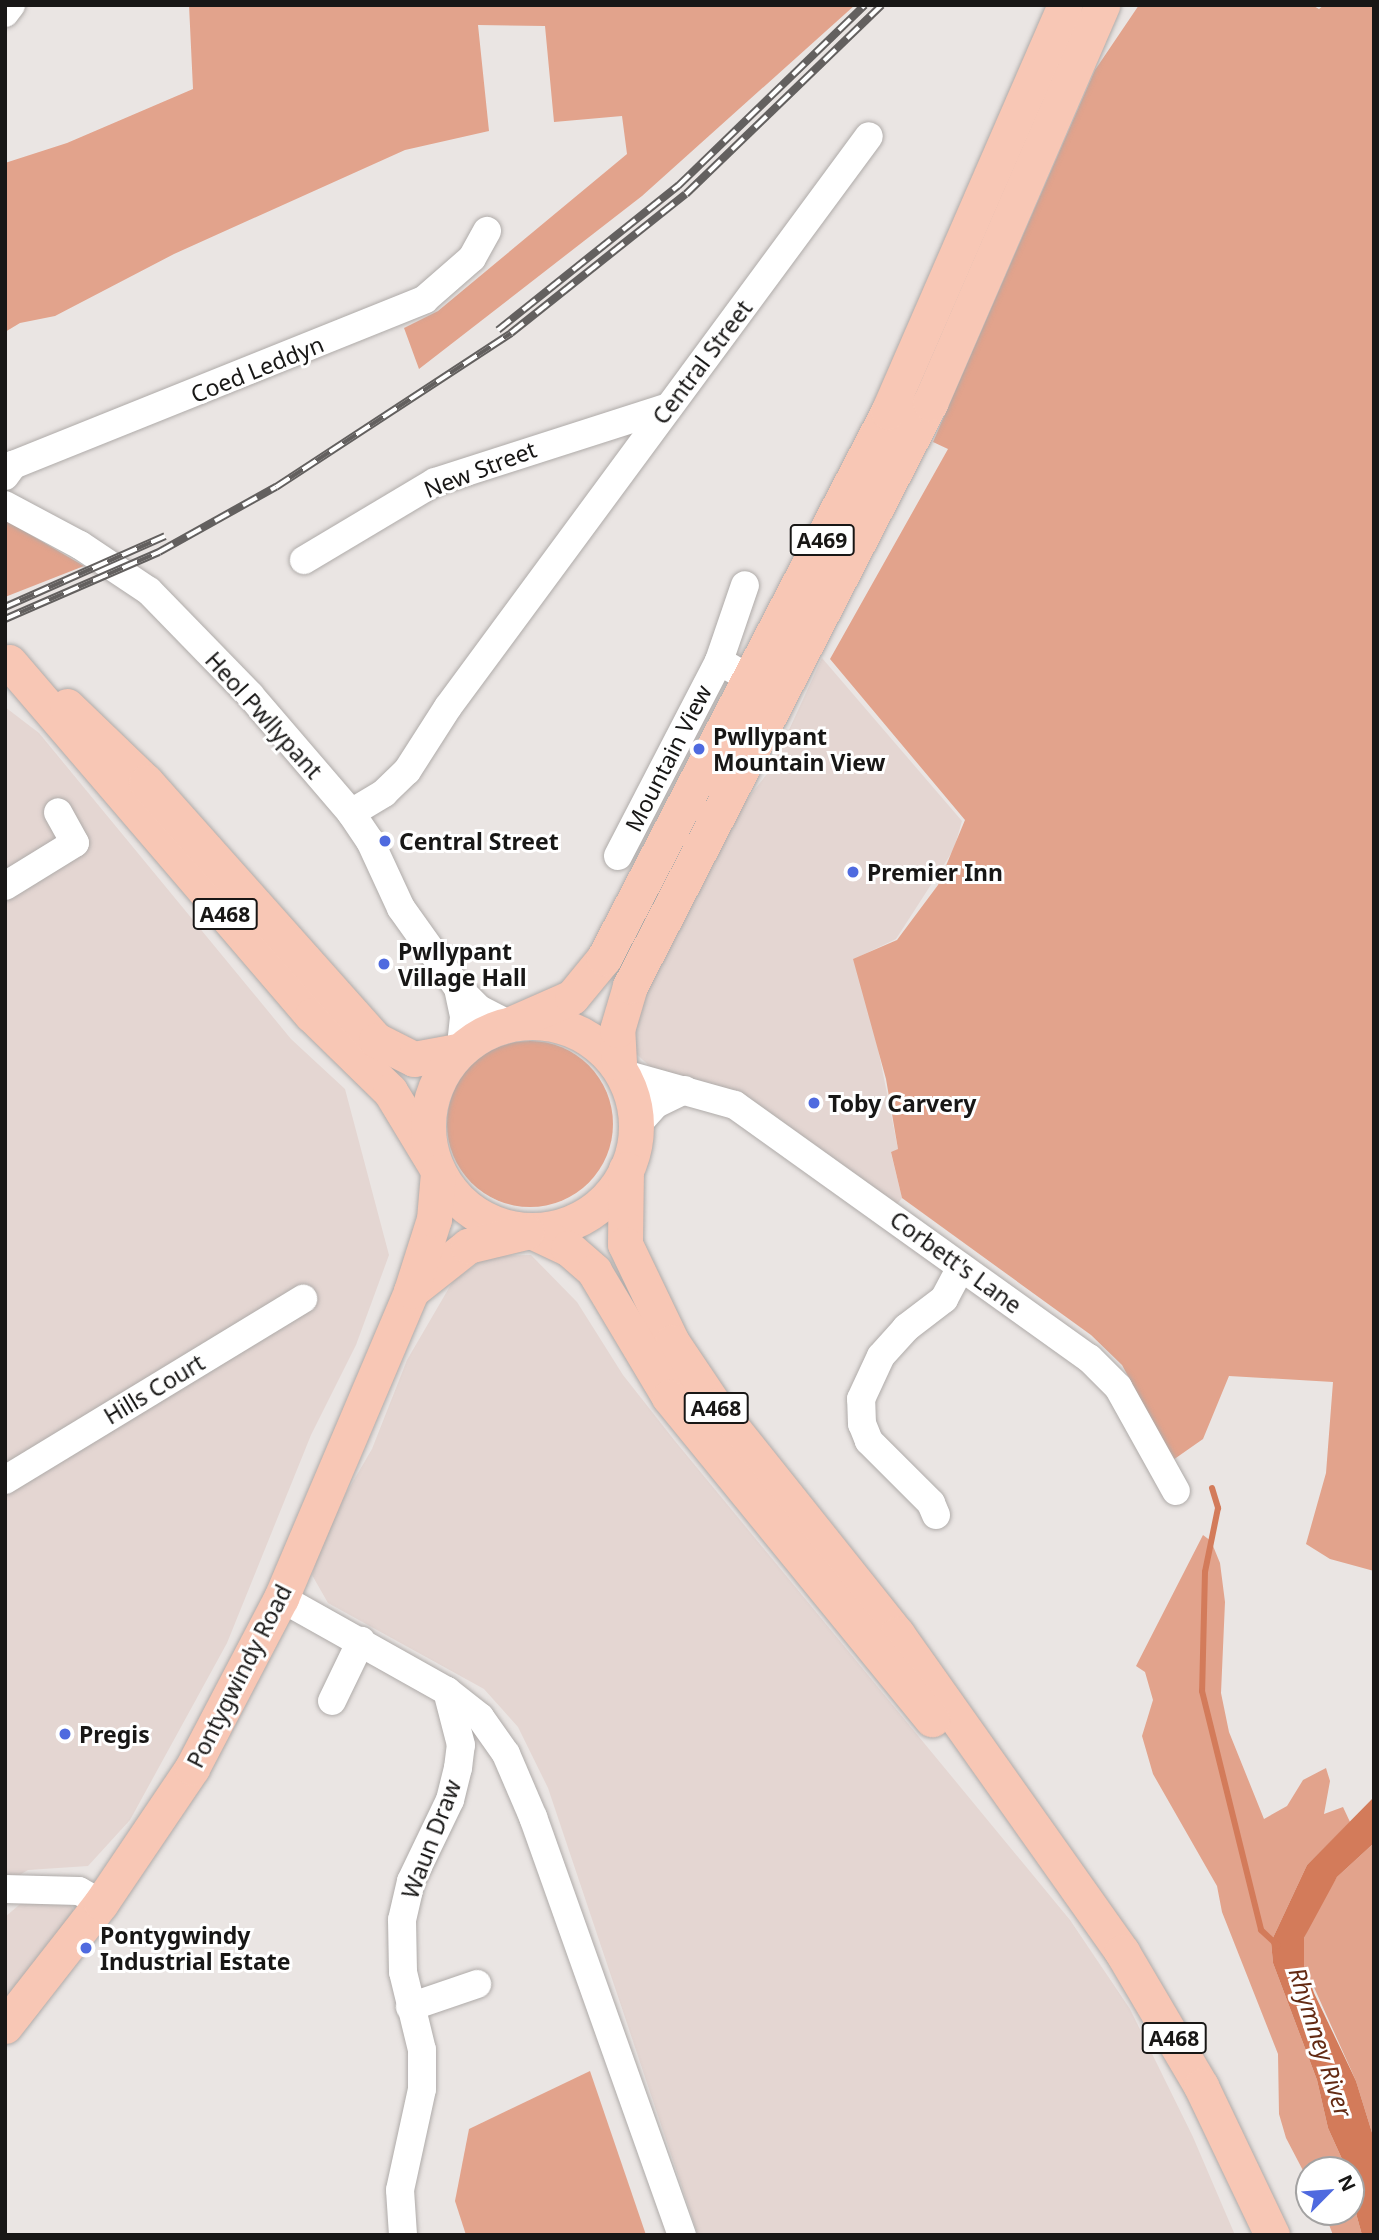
<!DOCTYPE html>
<html>
<head>
<meta charset="utf-8">
<style>
  body { margin:0 }
  #map { position:relative; width:1379px; height:2240px; overflow:hidden; background:#eae5e3; font-family:"Noto Sans",sans-serif }
  div>[style] { position:absolute }
  .built>* { inset:0; background:#e4d6d2 }
  .green>* { inset:0; background:#e2a38c }
  .round { border-radius:50% }
  .water>* { inset:0; background:#d37b5a }
  .stream>* { height:6px; margin:-3px; padding:0 3px; transform-origin:3px; border-radius:3px; background:#d37b5a }
  .roads { filter:drop-shadow(0 0 2px #afaba9) drop-shadow(0 0 2px #afaba9) }
  .minor>* { height:28px; margin:-14px; padding:0 14px; transform-origin:14px; border-radius:14px; background:#fff }
  .major>* { height:35px; margin:-17.5px; padding:0 17.5px; transform-origin:17.5px; border-radius:17.5px; background:#f8c7b5 }
  .major>.ring { margin:-17.5px; padding:0; box-sizing:content-box; background:none; border:35px solid #f8c7b5; border-radius:50% }
  .rail>* { height:8px; margin-top:-4px; transform-origin:0; background:repeating-linear-gradient(90deg,#fff 0 16px,#63605f 0 32px); box-sizing:border-box; border-block:2px solid #63605f }
  .dots>* { width:19px; height:19px; translate:-50% -50%; box-sizing:border-box; border:4px solid #fff; border-radius:50% }
  span { translate:-50% -50%; white-space:nowrap; text-align:center; line-height:1.15; -webkit-text-stroke:6px #fff; paint-order:stroke }
  .shield-label span { padding:2px 5px; background:#fff; border:2px solid; border-radius:5px; -webkit-text-stroke-width:0 }
  .shield-label { font-size:21px; color:#181716; font-weight:700 }
  .street-label { font-size:23px; color:#181716 }
  .poi-label { font-size:23px; color:#181716; font-weight:700 }
  .left { translate:0 -50%; text-align:left }
  .water-label { font-size:24px; color:#632a13; font-style:italic }
  .frame { position:absolute; inset:0; border:7px solid #181716; pointer-events:none }
  .north { position:absolute; left:1295px; top:2156px; width:70px; height:70px; box-sizing:border-box; background:#fff; border:2px solid #a3a2a2; border-radius:50%; rotate:65deg; font-size:19px; font-weight:700; line-height:28px; text-align:center; color:#181716 }
  .north::after { content:''; display:block; margin:auto; width:24px; height:32px; background:#4f6adf; clip-path:polygon(50% 0,100% 100%,50% 72%,0 100%) }
</style>
</head>
<body>
<div id="map">
  <div class="built">
    <div style="clip-path:polygon(822px 658px,962px 821px,954px 849px,896px 939px,854px 959px,870px 1008px,898px 1149px,891px 1153px,902px 1198px,891px 1212px,667px 1082px,631px 1049px,648px 979px,733px 817px,771px 769px)"></div>
    <div style="clip-path:polygon(5px 707px,39px 733px,291px 1039px,345px 1089px,389px 1255px,356px 1345px,311px 1435px,227px 1643px,130px 1820px,88px 1866px,28px 1870px,5px 1884px)"></div>
    <div style="clip-path:polygon(531px 1255px,577px 1302px,623px 1375px,675px 1441px,1070px 1920px,1130px 2009px,1193px 2137px,1235px 2235px,698px 2235px,548px 1788px,518px 1727px,484px 1689px,328px 1603px,312px 1575px,327px 1526px,372px 1449px,407px 1360px,453px 1281px,488px 1256px)"></div>
    <div style="clip-path:polygon(26px 1899px,70px 1903px,75px 1914px,5px 2007px,5px 1917px)"></div>
  </div>
  <div class="green">
    <div style="clip-path:polygon(189px 5px,855px 5px,642px 196px,419px 369px,404px 328px,438px 311px,627px 154px,622px 116px,554px 122px,545px 26px,478px 25px,489px 131px,405px 150px,174px 254px,55px 316px,20px 323px,5px 332px,5px 163px,67px 143px,193px 89px)"></div>
    <div style="clip-path:polygon(1139px 5px,1312px 5px,1319px 9px,1324px 5px,1374px 5px,1374px 1571px,1330px 1559px,1306px 1544px,1326px 1473px,1333px 1382px,1229px 1376px,1203px 1439px,1173px 1460px,1122px 1365px,1091px 1335px,902px 1198px,891px 1152px,898px 1149px,886px 1079px,853px 959px,897px 940px,938px 885px,965px 820px,830px 659px,948px 449px,933px 442px,1095px 70px)"></div>
    <div style="clip-path:polygon(5px 520px,84px 566px,5px 597px)"></div>
    <div class="round" style="left:447px;top:1041px;width:166px;height:166px"></div>
    <div style="clip-path:polygon(1203px 1535px,1211px 1541px,1220px 1563px,1225px 1602px,1221px 1693px,1229px 1732px,1264px 1819px,1287px 1806px,1303px 1780px,1326px 1768px,1330px 1781px,1324px 1814px,1343px 1807px,1350px 1822px,1307px 1865px,1271px 1942px,1273px 1963px,1317px 2080px,1328px 2128px,1347px 2170px,1309px 2170px,1309px 2182px,1286px 2138px,1279px 2114px,1278px 2054px,1222px 1912px,1217px 1886px,1153px 1774px,1142px 1736px,1153px 1700px,1145px 1672px,1136px 1666px)"></div>
    <div style="clip-path:polygon(1374px 1843px,1374px 2139px,1356px 2081px,1304px 1965px,1304px 1938px,1321px 1901px,1337px 1877px)"></div>
    <div style="clip-path:polygon(590px 2071px,646px 2235px,466px 2235px,455px 2201px,469px 2129px)"></div>
    <div style="clip-path:polygon(1351px 2195px,1362px 2235px,1333px 2235px,1324px 2212px,1351px 2212px)"></div>
  </div>
  <div class="water">
    <div style="clip-path:polygon(1374px 1797px,1374px 1843px,1337px 1877px,1304px 1938px,1304px 1965px,1314px 1993px,1356px 2081px,1374px 2139px,1374px 2235px,1362px 2235px,1351px 2195px,1351px 2170px,1347px 2170px,1328px 2128px,1317px 2080px,1273px 1963px,1271px 1942px,1307px 1865px)"></div>
  </div>
  <div class="stream">
    <div style="left:1212px;top:1488px;width:21px;rotate:73deg"></div>
    <div style="left:1218px;top:1508px;width:65px;rotate:101.5deg"></div>
    <div style="left:1205px;top:1572px;width:119px;rotate:91.4deg"></div>
    <div style="left:1202px;top:1691px;width:246px;rotate:76.1deg"></div>
    <div style="left:1261px;top:1930px;width:23px;rotate:43deg"></div>
  </div>
  <div class="roads">
    <div class="minor">
      <div style="left:5px;top:13px;width:10px;rotate:-53deg"></div>
      <div style="left:5px;top:476px;width:14px;rotate:-54deg"></div>
      <div style="left:13px;top:465px;width:444px;rotate:-21.9deg"></div>
      <div style="left:425px;top:299px;width:62px;rotate:-41.1deg"></div>
      <div style="left:472px;top:258px;width:31px;rotate:-61deg"></div>
      <div style="left:5px;top:505px;width:85px;rotate:28.1deg"></div>
      <div style="left:80px;top:545px;width:83px;rotate:33.7deg"></div>
      <div style="left:149px;top:591px;width:145px;rotate:45.8deg"></div>
      <div style="left:250px;top:695px;width:155px;rotate:49.4deg"></div>
      <div style="left:351px;top:813px;width:34px;rotate:56deg"></div>
      <div style="left:370px;top:841px;width:74px;rotate:65.2deg"></div>
      <div style="left:401px;top:908px;width:98px;rotate:54.5deg"></div>
      <div style="left:458px;top:988px;width:30px;rotate:45deg"></div>
      <div style="left:479px;top:1009px;width:30px;rotate:27deg"></div>
      <div style="left:304px;top:560px;width:152px;rotate:-30.8deg"></div>
      <div style="left:435px;top:482px;width:245px;rotate:-17.8deg"></div>
      <div style="left:719px;top:661px;width:80px;rotate:-71.1deg"></div>
      <div style="left:351px;top:813px;width:39px;rotate:-31deg"></div>
      <div style="left:384px;top:793px;width:32px;rotate:-44deg"></div>
      <div style="left:407px;top:771px;width:76px;rotate:-57.4deg"></div>
      <div style="left:448px;top:707px;width:709px;rotate:-53.6deg"></div>
      <div style="left:618px;top:856px;width:220px;rotate:-62.6deg"></div>
      <div style="left:719px;top:661px;width:36px;rotate:30deg"></div>
      <div style="left:5px;top:886px;width:82px;rotate:-31.6deg"></div>
      <div style="left:75px;top:843px;width:35px;rotate:-119deg"></div>
      <div style="left:458px;top:988px;width:30px;rotate:78deg"></div>
      <div style="left:464px;top:1017px;width:31px;rotate:96deg"></div>
      <div style="left:624px;top:1074px;width:115px;rotate:15.6deg"></div>
      <div style="left:735px;top:1105px;width:435px;rotate:35.6deg"></div>
      <div style="left:1089px;top:1358px;width:41px;rotate:45deg"></div>
      <div style="left:1118px;top:1387px;width:119px;rotate:60.9deg"></div>
      <div style="left:636px;top:1126px;width:30px;rotate:-48deg"></div>
      <div style="left:656px;top:1104px;width:32px;rotate:-26deg"></div>
      <div style="left:5px;top:1480px;width:349px;rotate:-31.3deg"></div>
      <div style="left:936px;top:1515px;width:13px;rotate:-113deg"></div>
      <div style="left:931px;top:1503px;width:88px;rotate:-135deg"></div>
      <div style="left:869px;top:1441px;width:18px;rotate:-112deg"></div>
      <div style="left:862px;top:1424px;width:25px;rotate:-92deg"></div>
      <div style="left:861px;top:1399px;width:47px;rotate:-65.1deg"></div>
      <div style="left:881px;top:1356px;width:38px;rotate:-48deg"></div>
      <div style="left:906px;top:1328px;width:48px;rotate:-37.3deg"></div>
      <div style="left:944px;top:1299px;width:36px;rotate:-62deg"></div>
      <div style="left:281px;top:1598px;width:190px;rotate:29.3deg"></div>
      <div style="left:447px;top:1691px;width:42px;rotate:38.2deg"></div>
      <div style="left:480px;top:1717px;width:45px;rotate:54.9deg"></div>
      <div style="left:506px;top:1754px;width:69px;rotate:66.8deg"></div>
      <div style="left:533px;top:1817px;width:444px;rotate:70.4deg"></div>
      <div style="left:332px;top:1701px;width:67px;rotate:-64.2deg"></div>
      <div style="left:5px;top:1889px;width:74px;rotate:1.5deg"></div>
      <div style="left:79px;top:1891px;width:25px;rotate:29deg"></div>
      <div style="left:410px;top:2007px;width:71px;rotate:-18.9deg"></div>
      <div style="left:403px;top:2235px;width:45px;rotate:-93.8deg"></div>
      <div style="left:400px;top:2190px;width:103px;rotate:-77.7deg"></div>
      <div style="left:422px;top:2089px;width:39px;rotate:-90deg"></div>
      <div style="left:422px;top:2050px;width:80px;rotate:-103.7deg"></div>
      <div style="left:403px;top:1972px;width:52px;rotate:-91.1deg"></div>
      <div style="left:402px;top:1920px;width:40px;rotate:-77deg"></div>
      <div style="left:411px;top:1881px;width:90px;rotate:-64.3deg"></div>
      <div style="left:450px;top:1800px;width:33px;rotate:-76deg"></div>
      <div style="left:458px;top:1768px;width:23px;rotate:-83deg"></div>
      <div style="left:461px;top:1745px;width:56px;rotate:-104.5deg"></div>
    </div>
    <div class="major">
      <div style="left:9px;top:662px;width:465px;rotate:49.4deg"></div>
      <div style="left:312px;top:1015px;width:109px;rotate:44.3deg"></div>
      <div style="left:390px;top:1091px;width:89px;rotate:58.8deg"></div>
      <div style="left:67px;top:706px;width:110px;rotate:43.9deg"></div>
      <div style="left:146px;top:782px;width:346px;rotate:48.3deg"></div>
      <div style="left:376px;top:1040px;width:42px;rotate:26.6deg"></div>
      <div style="left:414px;top:1059px;width:44px;rotate:-10.5deg"></div>
      <div class="ring" style="left:428px;top:1022px;width:173px;height:173px"></div>
      <div style="left:513px;top:1023px;width:64px;rotate:-23.8deg"></div>
      <div style="left:572px;top:997px;width:50px;rotate:-50.6deg"></div>
      <div style="left:604px;top:958px;width:615px;rotate:-62.52deg"></div>
      <div style="left:888px;top:412px;width:444px;rotate:-66.5deg"></div>
      <div style="left:619px;top:1063px;width:33px;rotate:-93deg"></div>
      <div style="left:617px;top:1030px;width:46px;rotate:-73.5deg"></div>
      <div style="left:630px;top:986px;width:656px;rotate:-62.77deg"></div>
      <div style="left:930px;top:403px;width:434px;rotate:-66.6deg"></div>
      <div style="left:626px;top:1169px;width:75px;rotate:90.8deg"></div>
      <div style="left:625px;top:1244px;width:109px;rotate:64.4deg"></div>
      <div style="left:672px;top:1342px;width:77px;rotate:56.1deg"></div>
      <div style="left:715px;top:1406px;width:292px;rotate:51.4deg"></div>
      <div style="left:897px;top:1634px;width:390px;rotate:54.7deg"></div>
      <div style="left:1122px;top:1952px;width:156px;rotate:59.5deg"></div>
      <div style="left:1201px;top:2086px;width:165px;rotate:64.5deg"></div>
      <div style="left:533px;top:1232px;width:38px;rotate:25deg"></div>
      <div style="left:568px;top:1248px;width:35px;rotate:41deg"></div>
      <div style="left:594px;top:1271px;width:147px;rotate:59.2deg"></div>
      <div style="left:669px;top:1397px;width:416px;rotate:50.8deg"></div>
      <div style="left:411px;top:1291px;width:73px;rotate:-38.3deg"></div>
      <div style="left:468px;top:1246px;width:60px;rotate:-13.6deg"></div>
      <div style="left:5px;top:2026px;width:156px;rotate:-52deg"></div>
      <div style="left:101px;top:1903px;width:163px;rotate:-56deg"></div>
      <div style="left:192px;top:1768px;width:192px;rotate:-62.4deg"></div>
      <div style="left:281px;top:1598px;width:333px;rotate:-67deg"></div>
      <div style="left:411px;top:1291px;width:76px;rotate:-72.3deg"></div>
      <div style="left:434px;top:1219px;width:47px;rotate:-85.1deg"></div>
    </div>
  </div>
  <div class="rail">
    <div style="left:498px;top:330px;width:231px;rotate:-38.7deg"></div>
    <div style="left:678px;top:186px;width:260px;rotate:-44.1deg"></div>
    <div style="left:5px;top:607px;width:175px;rotate:-23.9deg"></div>
    <div style="left:5px;top:619px;width:168px;rotate:-23.5deg"></div>
    <div style="left:159px;top:552px;width:134px;rotate:-29.1deg"></div>
    <div style="left:276px;top:487px;width:281px;rotate:-33.2deg"></div>
    <div style="left:511px;top:333px;width:223px;rotate:-38.5deg"></div>
    <div style="left:686px;top:194px;width:272px;rotate:-44deg"></div>
  </div>
  <div class="dots">
    <div style="left:699px;top:749px;background:#4f6adf"></div>
    <div style="left:385px;top:841px;background:#4f6adf"></div>
    <div style="left:853px;top:872px;background:#4f6adf"></div>
    <div style="left:384px;top:964px;background:#4f6adf"></div>
    <div style="left:814px;top:1103px;background:#4f6adf"></div>
    <div style="left:65px;top:1734px;background:#4f6adf"></div>
    <div style="left:86px;top:1948px;background:#4f6adf"></div>
  </div>
  <div class="shield-label">
    <span style="left:822px;top:540px">A469</span>
    <span style="left:225px;top:914px">A468</span>
    <span style="left:716px;top:1408px">A468</span>
    <span style="left:1174px;top:2038px">A468</span>
  </div>
  <div class="street-label">
    <span style="left:702px;top:362px;rotate:-53deg">Central Street</span>
    <span style="left:257px;top:369px;rotate:-22deg">Coed Leddyn</span>
    <span style="left:480px;top:469px;rotate:-21deg">New Street</span>
    <span style="left:264px;top:715px;rotate:48deg">Heol Pwllypant</span>
    <span style="left:668px;top:758px;rotate:-63deg">Mountain View</span>
    <span style="left:956px;top:1262px;rotate:36deg">Corbett's Lane</span>
    <span style="left:154px;top:1389px;rotate:-31deg">Hills Court</span>
    <span style="left:239px;top:1676px;rotate:-63deg">Pontygwindy Road</span>
    <span style="left:431px;top:1839px;rotate:-69deg">Waun Draw</span>
  </div>
  <div class="poi-label">
    <span class="left" style="left:713px;top:749px">Pwllypant<br>Mountain View</span>
    <span class="left" style="left:399px;top:841px">Central Street</span>
    <span class="left" style="left:867px;top:872px">Premier Inn</span>
    <span class="left" style="left:398px;top:964px">Pwllypant<br>Village Hall</span>
    <span class="left" style="left:828px;top:1103px">Toby Carvery</span>
    <span class="left" style="left:79px;top:1734px">Pregis</span>
    <span class="left" style="left:100px;top:1948px">Pontygwindy<br>Industrial Estate</span>
  </div>
  <div class="water-label">
    <span style="left:1321px;top:2042px;rotate:72deg">Rhymney River</span>
  </div>
  <div class="frame"></div>
  <div class="north">N</div>
</div>
</body>
</html>
